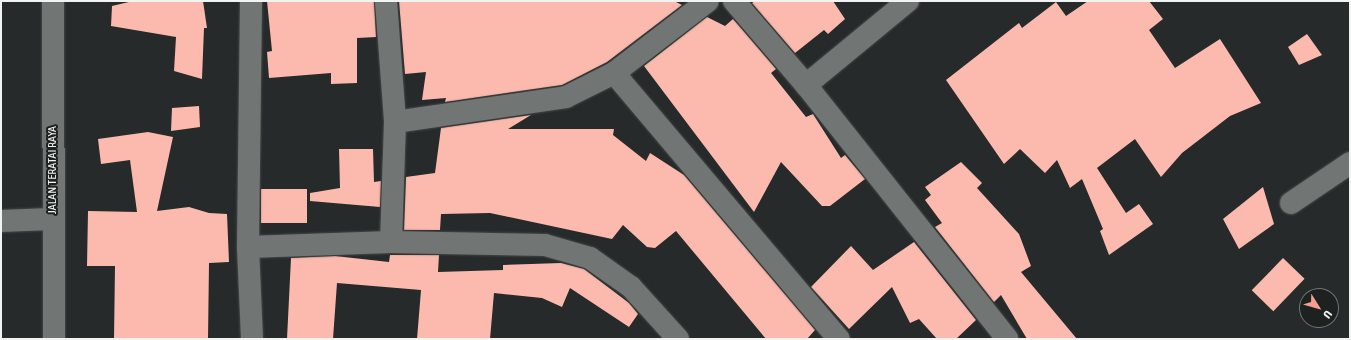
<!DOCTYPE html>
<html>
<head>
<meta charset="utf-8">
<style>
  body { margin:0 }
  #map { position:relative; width:1351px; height:340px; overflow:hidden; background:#262a2a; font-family:"Asap Condensed",sans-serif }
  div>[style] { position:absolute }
  .building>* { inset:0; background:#fcbaae; transform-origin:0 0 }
  .roads { filter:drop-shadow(0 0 1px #454948) drop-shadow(0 0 1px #454948) }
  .street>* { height:22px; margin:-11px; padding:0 11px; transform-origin:11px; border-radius:11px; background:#717675 }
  span { translate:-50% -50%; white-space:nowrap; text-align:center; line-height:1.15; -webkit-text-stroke:4px #1d2120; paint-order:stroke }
  .street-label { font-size:12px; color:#f1f4f3 }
  .frame { position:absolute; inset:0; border:2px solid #f1f4f3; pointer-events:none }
  .north { position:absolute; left:1299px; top:288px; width:40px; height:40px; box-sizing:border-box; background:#1d2120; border:1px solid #727574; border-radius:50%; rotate:127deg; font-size:11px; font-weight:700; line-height:16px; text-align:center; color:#f1f4f3 }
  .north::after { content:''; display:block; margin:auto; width:14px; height:18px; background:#f59d8e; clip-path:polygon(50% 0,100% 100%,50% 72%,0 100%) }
</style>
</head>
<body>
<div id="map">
  <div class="building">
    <div style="clip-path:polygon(133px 1px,203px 1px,207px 28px,204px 28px,202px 79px,174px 71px,176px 37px,111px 26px,112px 6px)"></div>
    <div style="clip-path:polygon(267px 1px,374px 1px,376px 37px,357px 38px,357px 83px,331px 84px,331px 73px,269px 78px,267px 52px,272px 51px)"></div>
    <div style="clip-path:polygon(399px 1px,674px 1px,682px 5px,607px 62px,562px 85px,445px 102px,446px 98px,422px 100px,426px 72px,405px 74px)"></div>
    <div style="clip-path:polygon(755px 1px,833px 1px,845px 19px,828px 34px,824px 30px,795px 53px,752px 3px)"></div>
    <div style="clip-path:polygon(1088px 1px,1149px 1px,1163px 19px,1149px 30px,1175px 68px,1220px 39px,1261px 103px,1230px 116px,1182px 153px,1161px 177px,1135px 139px,1097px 168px,1126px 213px,1139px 204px,1153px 224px,1109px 255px,1100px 231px,1103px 229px,1082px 179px,1070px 188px,1057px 160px,1045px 173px,1020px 149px,1004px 164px,946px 80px,1019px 23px,1022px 28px,1056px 2px,1066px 16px)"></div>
    <div style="clip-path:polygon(707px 17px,725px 26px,733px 19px,776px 69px,771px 73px,806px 117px,813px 114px,841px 158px,845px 155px,865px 179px,830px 206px,822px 206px,781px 162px,754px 212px,644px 66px)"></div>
    <div style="clip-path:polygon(1307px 34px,1322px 55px,1299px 65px,1288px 47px)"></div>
    <div style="clip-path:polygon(199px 106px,200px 127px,171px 131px,172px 108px)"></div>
    <div style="clip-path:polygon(531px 115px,508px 129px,614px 129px,613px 135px,646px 161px,650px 153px,684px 175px,815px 330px,807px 339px,766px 339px,676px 231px,655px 248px,647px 247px,623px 225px,612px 239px,490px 213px,441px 214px,440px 230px,404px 230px,406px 177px,435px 173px,441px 128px)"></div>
    <div style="clip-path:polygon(148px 132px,173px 137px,157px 211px,189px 207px,209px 213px,227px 214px,229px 262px,209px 263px,208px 339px,114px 339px,115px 266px,87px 266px,88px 211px,137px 212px,130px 160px,101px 164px,98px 139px)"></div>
    <div style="clip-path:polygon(339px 149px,373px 149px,374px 182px,381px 181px,380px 207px,310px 201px,310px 193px,340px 188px)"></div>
    <div style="clip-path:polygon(961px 162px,982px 183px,977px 188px,1019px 234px,1031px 266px,1021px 272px,1077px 339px,1027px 339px,1001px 295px,994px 302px,935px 227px,942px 223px,925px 200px,931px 195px,925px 187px)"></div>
    <div style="clip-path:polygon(1263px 187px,1274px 224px,1239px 249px,1223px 219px)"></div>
    <div style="left:261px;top:189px;width:46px;height:34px"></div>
    <div style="clip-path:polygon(914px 242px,976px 320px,956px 339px,937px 339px,919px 319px,910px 323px,892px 287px,849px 329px,811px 287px,851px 246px,873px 270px)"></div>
    <div style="clip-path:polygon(390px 255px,439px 255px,438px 272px,503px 270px,503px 265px,561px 263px,584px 269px,629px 303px,638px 314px,629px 327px,570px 288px,562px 307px,542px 298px,494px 293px,490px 339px,417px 339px,421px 290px,337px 283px,333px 339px,287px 339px,291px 258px,335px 256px,389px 262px)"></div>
    <div style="left:1283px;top:258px;width:30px;height:45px;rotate:44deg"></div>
  </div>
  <div class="roads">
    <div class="street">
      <div style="left:53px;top:1px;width:338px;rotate:89.8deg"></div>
      <div style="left:251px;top:1px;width:246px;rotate:90.7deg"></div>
      <div style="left:248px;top:247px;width:92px;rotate:87.5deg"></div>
      <div style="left:386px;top:1px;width:121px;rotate:85.7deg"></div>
      <div style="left:395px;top:122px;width:120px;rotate:91.9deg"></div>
      <div style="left:734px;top:1px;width:111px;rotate:49.4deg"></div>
      <div style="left:806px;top:85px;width:324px;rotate:51.6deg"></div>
      <div style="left:614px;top:73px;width:348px;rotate:49.8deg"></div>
      <div style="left:806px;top:85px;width:132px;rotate:-39.5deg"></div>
      <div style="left:395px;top:122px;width:173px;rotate:-8.3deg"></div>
      <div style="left:566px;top:97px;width:54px;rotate:-26.6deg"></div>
      <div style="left:614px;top:73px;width:118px;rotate:-37.5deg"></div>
      <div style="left:1291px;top:203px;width:71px;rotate:-34.1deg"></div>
      <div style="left:1px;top:221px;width:52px;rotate:-2.2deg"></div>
      <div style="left:248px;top:247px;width:143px;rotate:-2deg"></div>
      <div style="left:391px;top:242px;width:154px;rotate:1.1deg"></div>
      <div style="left:545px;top:245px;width:47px;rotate:16.1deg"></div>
      <div style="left:590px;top:258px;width:50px;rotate:35.3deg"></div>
      <div style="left:631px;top:287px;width:70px;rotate:47.9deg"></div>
    </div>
  </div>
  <div class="street-label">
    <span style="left:53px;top:170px;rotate:-90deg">JALAN TERATAI RAYA</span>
  </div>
  <div class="frame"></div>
  <div class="north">U</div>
</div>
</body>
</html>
